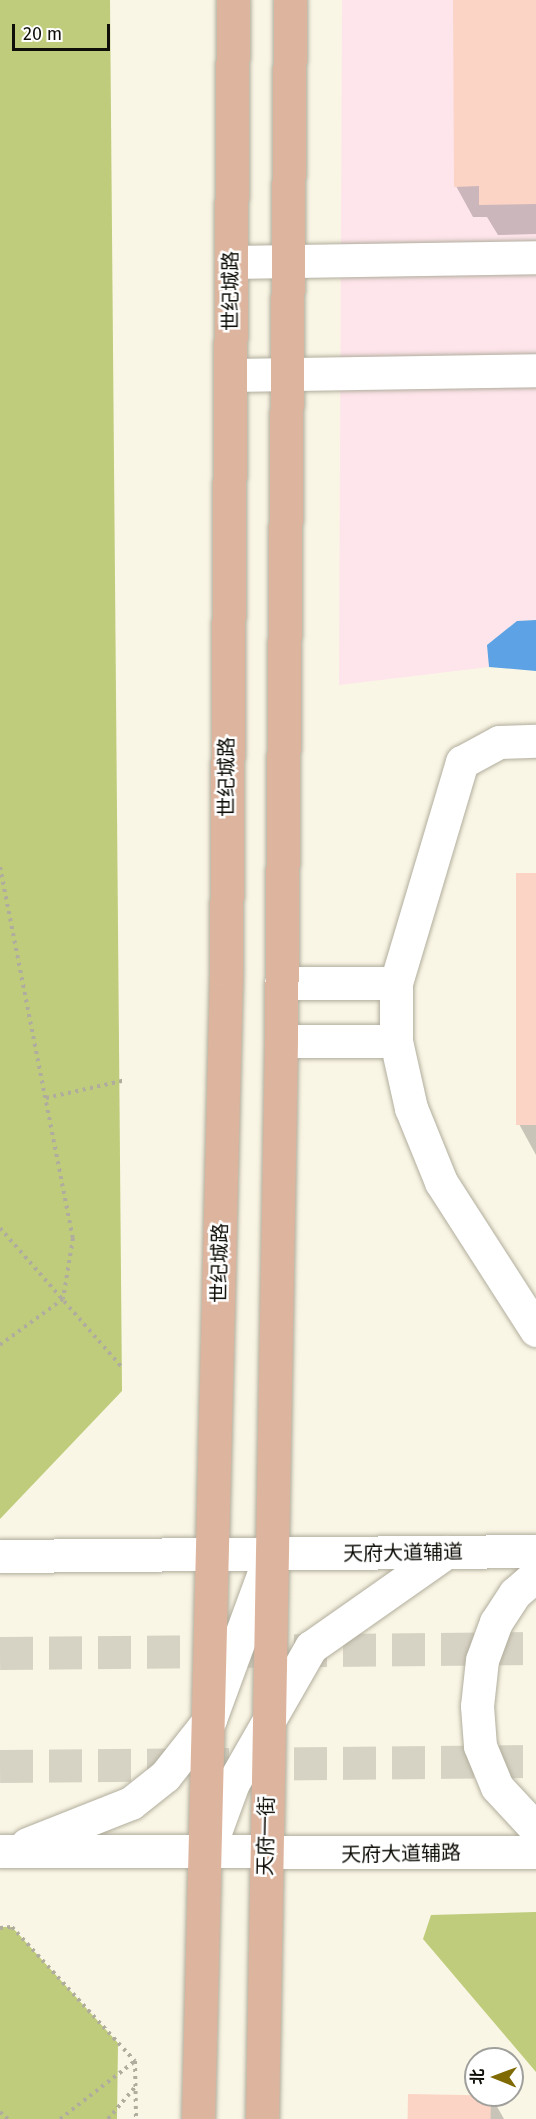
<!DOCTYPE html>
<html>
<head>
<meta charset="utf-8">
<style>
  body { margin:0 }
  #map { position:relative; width:536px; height:2119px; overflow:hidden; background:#faf6e5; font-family:"Fira Sans","Noto Sans SC",sans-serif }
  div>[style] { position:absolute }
  .commercial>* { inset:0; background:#fee4eb }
  .green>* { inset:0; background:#bfcc7b }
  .water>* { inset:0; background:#5ca2e4 }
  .shadow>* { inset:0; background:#0003 }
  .building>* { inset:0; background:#fbd4c5; transform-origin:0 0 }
  .major-tunnel>* { height:33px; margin-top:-16.5px; transform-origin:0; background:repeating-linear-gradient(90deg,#d7d3c4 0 33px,transparent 0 49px) }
  .path>* { height:4px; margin-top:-2px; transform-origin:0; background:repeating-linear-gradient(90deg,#b0ad9f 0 3px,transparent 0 7.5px) }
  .roads { filter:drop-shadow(0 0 2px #b1ad9d) drop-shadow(0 0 2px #b1ad9d) }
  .minor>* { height:33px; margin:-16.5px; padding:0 16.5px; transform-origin:16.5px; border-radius:16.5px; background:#fff }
  .major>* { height:33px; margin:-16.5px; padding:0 16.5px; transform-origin:16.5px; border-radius:16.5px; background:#ddb59e }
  span { translate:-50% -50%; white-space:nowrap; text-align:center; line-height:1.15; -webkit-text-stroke:5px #fff; paint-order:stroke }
  .street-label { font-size:20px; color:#0f0e08 }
  .north { position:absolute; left:464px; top:2047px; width:60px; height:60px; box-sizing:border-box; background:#fff; border:2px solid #9f9f9c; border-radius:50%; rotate:271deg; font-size:16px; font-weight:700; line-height:24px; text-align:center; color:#0f0e08 }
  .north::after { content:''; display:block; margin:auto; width:21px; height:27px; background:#7f6a03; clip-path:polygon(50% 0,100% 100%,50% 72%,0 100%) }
  .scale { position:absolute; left:12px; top:24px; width:98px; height:27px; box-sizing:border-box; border:3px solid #0f0e08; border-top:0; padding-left:8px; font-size:18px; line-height:21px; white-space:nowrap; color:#0f0e08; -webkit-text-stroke:4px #fff; paint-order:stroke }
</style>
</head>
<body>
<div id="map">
  <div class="commercial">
    <div style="clip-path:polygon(342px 0,536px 0,536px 620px,517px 621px,487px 645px,489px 667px,339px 685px)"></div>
  </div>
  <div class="green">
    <div style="clip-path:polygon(0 0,110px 0,122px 1391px,0 1519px)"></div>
    <div style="clip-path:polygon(536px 1912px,536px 2072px,423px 1939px,431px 1915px)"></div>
    <div style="clip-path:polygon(0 1927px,12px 1927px,118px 2043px,117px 2119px,0 2119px)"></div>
  </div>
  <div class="water">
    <div style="clip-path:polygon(536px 620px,536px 671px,489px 667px,487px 645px,517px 621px)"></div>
  </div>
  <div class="shadow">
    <div style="clip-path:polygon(454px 0,536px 0,536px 234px,498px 235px,487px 217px,473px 217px,456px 186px)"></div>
    <div style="clip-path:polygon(536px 874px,536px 1155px,519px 1124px)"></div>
    <div style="clip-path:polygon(491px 2096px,504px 2119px,410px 2119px)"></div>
  </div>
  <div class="building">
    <div style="clip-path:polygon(453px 0,536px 0,536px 204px,479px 205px,479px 186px,454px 187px)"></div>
    <div style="left:516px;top:873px;width:20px;height:252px"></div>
    <div style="left:408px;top:2094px;width:83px;height:25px;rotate:1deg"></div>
  </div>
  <div class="major-tunnel">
    <div style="left:0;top:1653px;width:536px;rotate:-0.53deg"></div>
    <div style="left:0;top:1766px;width:536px;rotate:-0.53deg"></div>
  </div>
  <div class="path">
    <div style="left:0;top:867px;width:378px;rotate:78.9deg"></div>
    <div style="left:73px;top:1238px;width:62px;rotate:99.3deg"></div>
    <div style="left:63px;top:1299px;width:78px;rotate:143.9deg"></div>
    <div style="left:46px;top:1098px;width:82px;rotate:-12.7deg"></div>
    <div style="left:0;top:1228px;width:184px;rotate:48.8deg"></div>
    <div style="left:0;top:1928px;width:12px;rotate:-5deg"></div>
    <div style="left:12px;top:1927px;width:182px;rotate:47.5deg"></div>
    <div style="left:135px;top:2061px;width:58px;rotate:89deg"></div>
    <div style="left:0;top:2112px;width:11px;rotate:41deg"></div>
    <div style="left:60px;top:2119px;width:95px;rotate:-37.7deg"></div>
    <div style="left:108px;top:2119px;width:42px;rotate:-49.8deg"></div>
  </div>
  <div class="roads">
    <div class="minor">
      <div style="left:231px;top:262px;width:305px;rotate:-0.9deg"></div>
      <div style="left:231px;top:375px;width:305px;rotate:-0.9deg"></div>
      <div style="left:281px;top:983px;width:115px"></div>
      <div style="left:396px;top:983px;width:231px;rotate:-73.4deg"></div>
      <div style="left:462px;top:762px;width:42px;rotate:-28.4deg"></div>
      <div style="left:499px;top:742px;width:37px;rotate:-2deg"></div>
      <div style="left:396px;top:983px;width:58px;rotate:90deg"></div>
      <div style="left:281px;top:1041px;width:115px"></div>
      <div style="left:396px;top:1041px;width:69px;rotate:77.4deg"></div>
      <div style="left:411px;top:1108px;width:80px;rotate:67.9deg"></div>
      <div style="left:441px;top:1182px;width:176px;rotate:57.3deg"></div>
      <div style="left:0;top:1556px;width:536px;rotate:-0.53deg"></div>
      <div style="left:536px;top:1575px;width:28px;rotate:139deg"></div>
      <div style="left:515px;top:1593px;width:35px;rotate:123deg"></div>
      <div style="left:496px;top:1622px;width:40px;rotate:110.2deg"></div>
      <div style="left:482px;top:1660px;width:46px;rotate:96.2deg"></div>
      <div style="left:477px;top:1706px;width:40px;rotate:85.7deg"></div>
      <div style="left:480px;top:1746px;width:44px;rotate:67.5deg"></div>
      <div style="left:497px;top:1787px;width:57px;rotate:47.1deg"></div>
      <div style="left:27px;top:1844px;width:112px;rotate:-21.5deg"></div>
      <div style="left:131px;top:1803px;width:43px;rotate:-38.5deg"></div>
      <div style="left:165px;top:1776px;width:73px;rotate:-51.7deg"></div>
      <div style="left:210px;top:1719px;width:168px;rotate:-69.8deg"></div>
      <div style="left:0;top:1851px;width:536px;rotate:0.11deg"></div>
      <div style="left:207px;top:1854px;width:76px;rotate:-69.9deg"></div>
      <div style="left:233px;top:1783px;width:157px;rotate:-60.2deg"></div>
      <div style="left:311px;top:1647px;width:165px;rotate:-35.1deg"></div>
    </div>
    <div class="major">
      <div style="left:198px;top:2119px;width:1148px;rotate:-88.6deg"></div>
      <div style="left:226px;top:971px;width:971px;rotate:-89.59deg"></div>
      <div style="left:262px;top:2119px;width:1078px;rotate:-88.99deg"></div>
      <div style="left:281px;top:1041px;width:1041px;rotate:-89.5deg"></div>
    </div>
  </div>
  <div class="street-label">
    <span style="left:231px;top:291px;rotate:-90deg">世纪城路</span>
    <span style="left:227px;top:777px;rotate:-90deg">世纪城路</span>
    <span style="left:220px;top:1263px;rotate:-89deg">世纪城路</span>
    <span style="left:403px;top:1553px;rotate:-1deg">天府大道辅道</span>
    <span style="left:266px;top:1836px;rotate:-89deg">天府一街</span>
    <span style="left:401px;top:1854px;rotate:-1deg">天府大道辅路</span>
  </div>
  <div class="north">北</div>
  <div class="scale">20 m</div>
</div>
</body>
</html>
